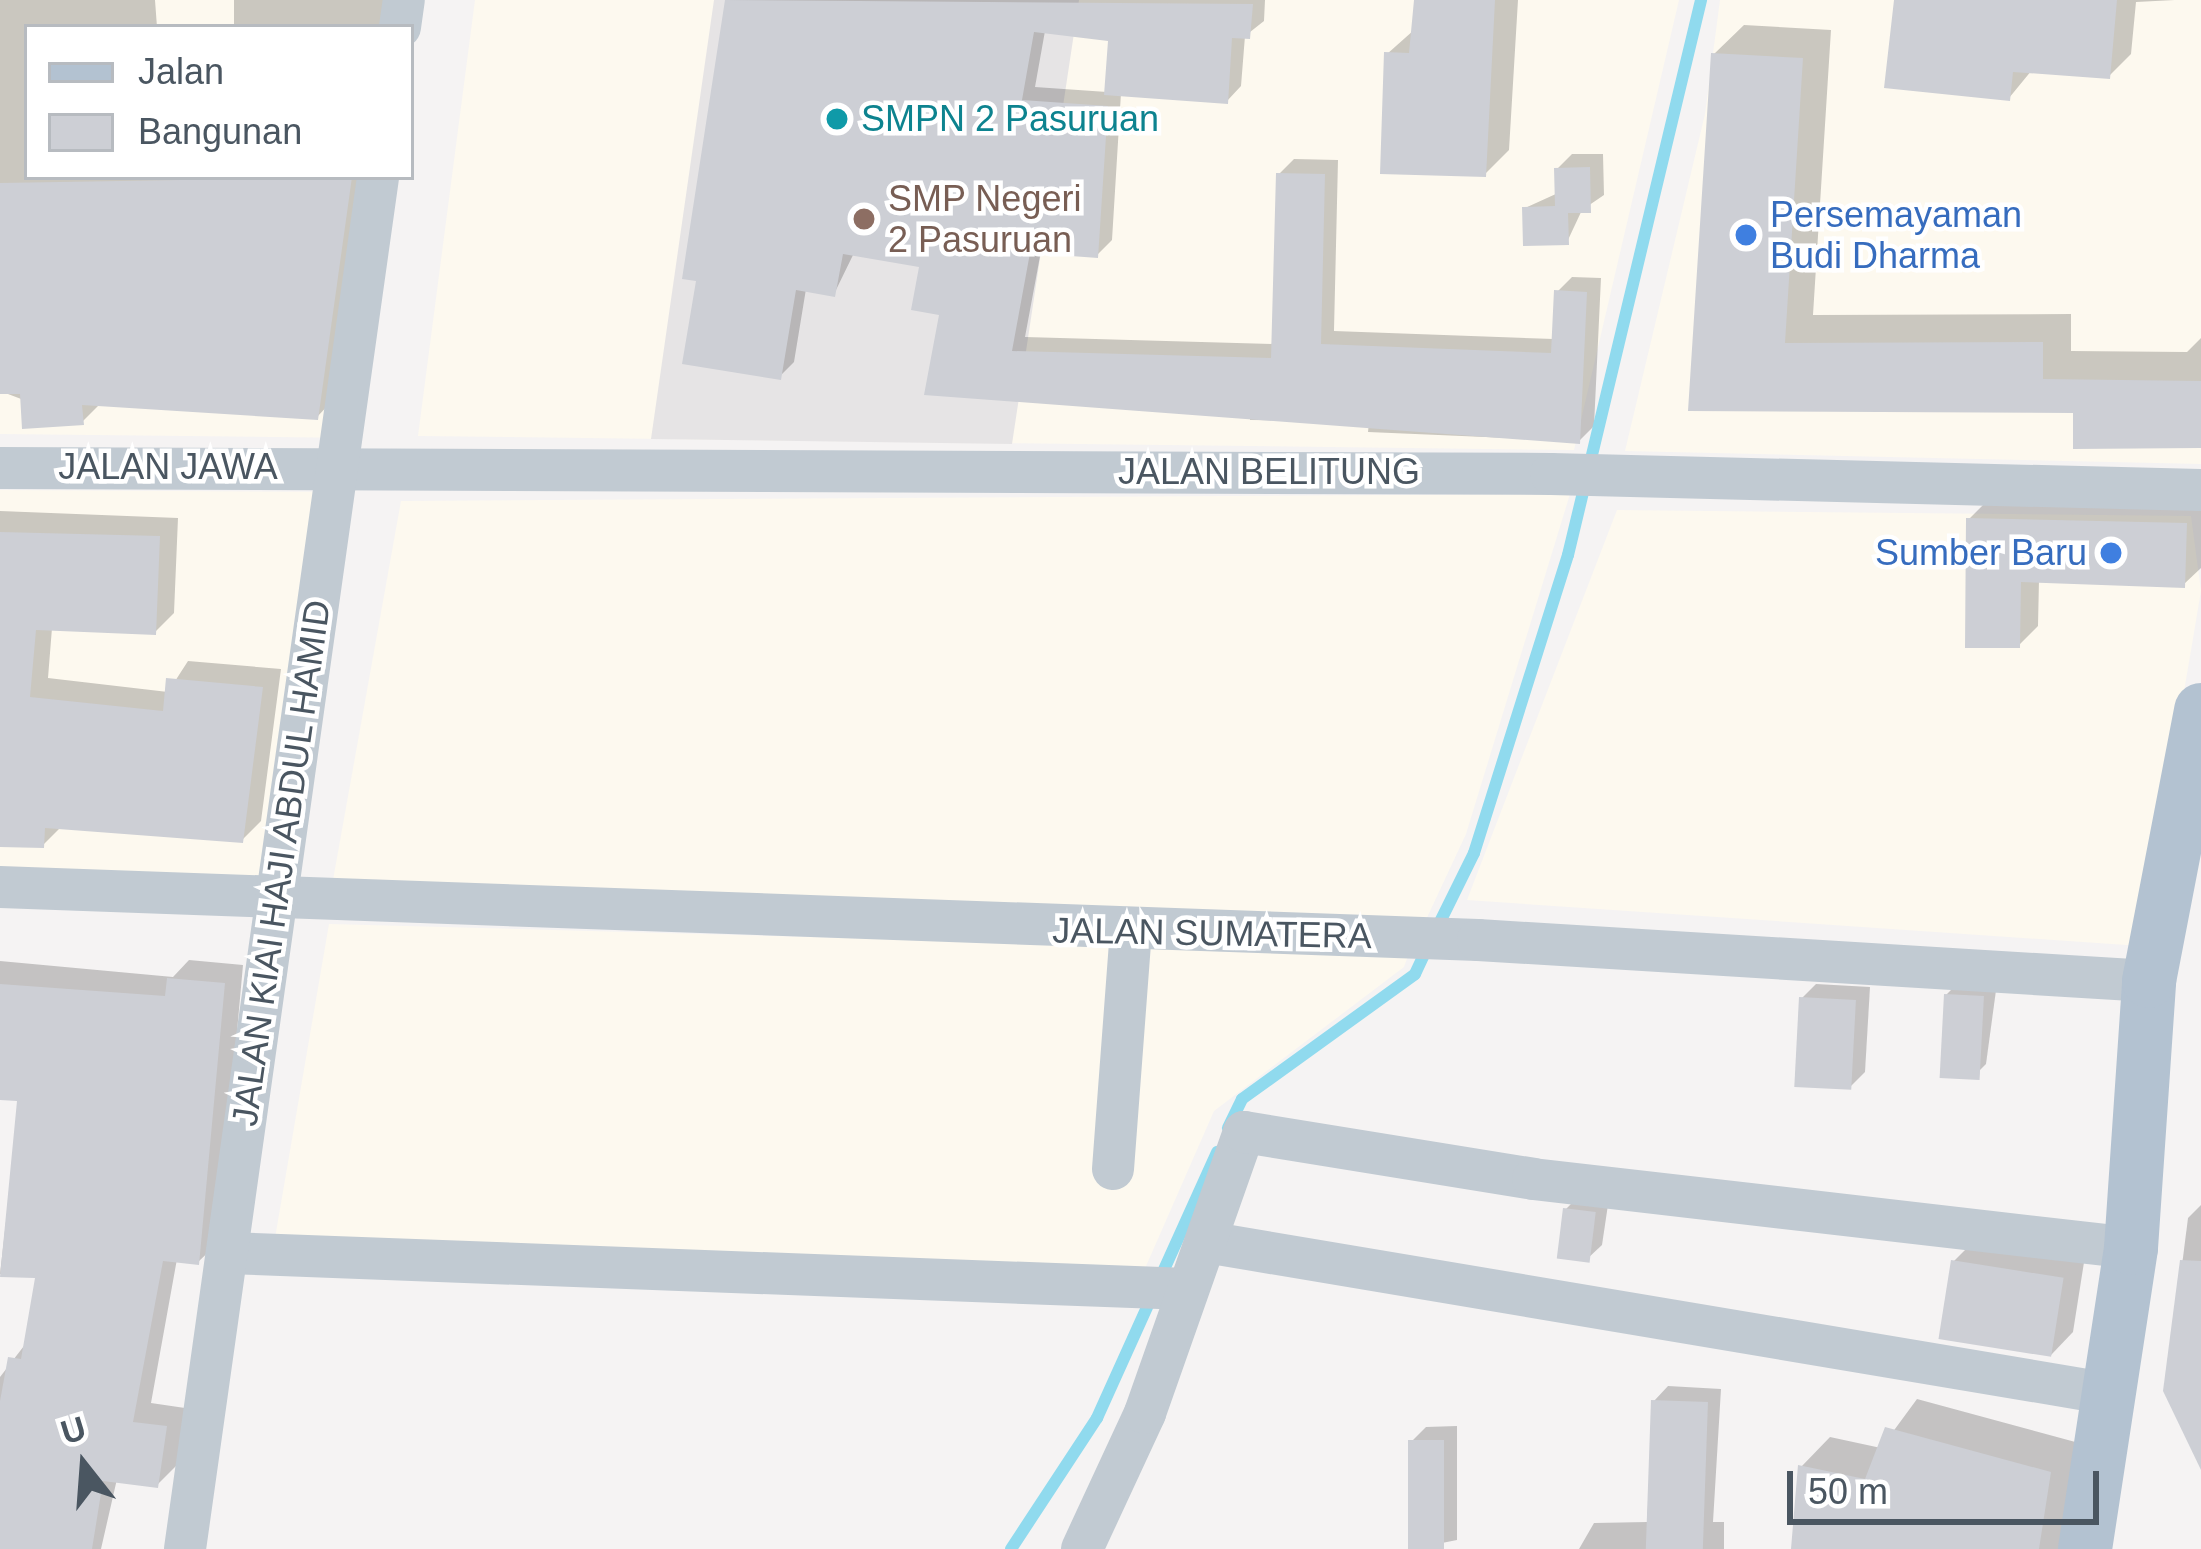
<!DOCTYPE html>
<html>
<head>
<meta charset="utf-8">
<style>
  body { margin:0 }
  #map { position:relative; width:2201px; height:1549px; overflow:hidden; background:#f5f3f3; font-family:Arial,sans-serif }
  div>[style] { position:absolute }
  .commercial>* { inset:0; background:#fdf9ef }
  .education>* { inset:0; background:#e6e4e5 }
  .shadow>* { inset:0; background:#0003; transform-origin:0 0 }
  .stream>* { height:12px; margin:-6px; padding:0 6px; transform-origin:6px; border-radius:6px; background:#90daee }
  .building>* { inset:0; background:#cdcfd5; transform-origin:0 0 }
  .minor>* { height:42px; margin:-21px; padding:0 21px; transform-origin:21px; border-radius:21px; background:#c1cad2 }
  .major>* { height:54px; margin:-27px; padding:0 27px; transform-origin:27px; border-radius:27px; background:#b3c2d1 }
  .dots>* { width:33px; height:33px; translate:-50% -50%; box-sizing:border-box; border:6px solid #fff; border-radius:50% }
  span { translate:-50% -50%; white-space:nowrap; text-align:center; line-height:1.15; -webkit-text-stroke:9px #fff; paint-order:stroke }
  .culture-label { font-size:36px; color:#0d838f }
  .left { translate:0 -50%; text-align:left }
  .education-label { font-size:36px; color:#785e54 }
  .shop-label { font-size:36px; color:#366cbe }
  .right { translate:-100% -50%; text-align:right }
  .street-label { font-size:36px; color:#4a5661 }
  .legend { position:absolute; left:24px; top:24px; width:390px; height:156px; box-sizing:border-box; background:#fff; border:3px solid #b7bbc0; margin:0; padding:15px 21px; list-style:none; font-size:36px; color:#4a5661 }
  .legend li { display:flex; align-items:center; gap:24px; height:60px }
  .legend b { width:60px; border:3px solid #b7bbc0 }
  .north { position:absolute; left:24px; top:1405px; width:120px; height:120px; -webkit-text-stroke:9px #fff; paint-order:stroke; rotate:343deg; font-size:33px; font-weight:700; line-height:48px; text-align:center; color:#4a5661 }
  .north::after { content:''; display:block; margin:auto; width:42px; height:54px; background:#4a5661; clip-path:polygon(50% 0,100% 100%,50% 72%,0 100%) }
  .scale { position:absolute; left:1787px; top:1471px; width:312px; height:54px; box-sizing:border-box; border:6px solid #4a5661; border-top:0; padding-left:15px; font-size:36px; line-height:42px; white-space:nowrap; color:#4a5661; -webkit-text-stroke:9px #fff; paint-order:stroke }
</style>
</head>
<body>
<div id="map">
  <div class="commercial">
    <div style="clip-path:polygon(0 0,415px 0,411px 27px,27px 27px,27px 177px,392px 177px,358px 438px,0 434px)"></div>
    <div style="clip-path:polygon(475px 0,1679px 0,1574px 450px,418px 436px)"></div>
    <div style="clip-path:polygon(1720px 0,2201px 0,2201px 464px,1625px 451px,1705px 114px)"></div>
    <div style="clip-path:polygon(0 490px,354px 492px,292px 883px,0 868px)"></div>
    <div style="clip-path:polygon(1570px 494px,1466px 834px,1424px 924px,333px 880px,401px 501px)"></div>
    <div style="clip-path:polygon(1617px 510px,2191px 516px,2201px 591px,2141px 946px,1467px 900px)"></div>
    <div style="clip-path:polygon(329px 924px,1409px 953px,1404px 967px,1214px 1111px,1143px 1273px,275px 1238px)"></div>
  </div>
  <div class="education">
    <div style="clip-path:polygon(714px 0,1079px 0,1012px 444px,651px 439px)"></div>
  </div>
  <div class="shadow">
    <div style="clip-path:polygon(0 0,155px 0,157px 27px,27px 27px,27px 177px,366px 177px,334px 399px,317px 417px,101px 403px,82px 422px,0 391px)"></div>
    <div style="left:234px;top:0;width:164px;height:27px"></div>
    <div style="clip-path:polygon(evenodd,728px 0,1265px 0,1264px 21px,1245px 36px,1241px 86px,1227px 101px,1121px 93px,1112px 240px,1097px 255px,1041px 251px,1025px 337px,1275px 344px,1279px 174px,1294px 159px,1338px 160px,1334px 331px,1554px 339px,1557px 292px,1572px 277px,1601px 278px,1594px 426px,1579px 441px,1368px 432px,1369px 422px,1250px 420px,1250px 411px,927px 392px,943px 313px,923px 264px,854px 253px,834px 294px,806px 289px,794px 362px,779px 377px,699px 279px,685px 277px,728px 0,1045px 31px,1111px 39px,1107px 92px,1035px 87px,1045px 31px)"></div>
    <div style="clip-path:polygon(1417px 0,1518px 0,1509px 150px,1485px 174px,1387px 54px,1414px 30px)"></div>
    <div style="clip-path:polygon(1897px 0,2175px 0,2136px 2px,2131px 54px,2109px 76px,2032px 70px,2009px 98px)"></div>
    <div style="clip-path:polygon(1744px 25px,1831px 30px,1813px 315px,2071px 314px,2071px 351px,2187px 352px,2201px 338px,2201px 445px,2076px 410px,1691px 408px,1714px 54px)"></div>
    <div style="clip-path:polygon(1572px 154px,1603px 154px,1604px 195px,1582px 210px,1567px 242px,1525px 208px,1558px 193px,1557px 169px)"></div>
    <div style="clip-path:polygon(1988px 500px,2201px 505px,2201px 568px,2183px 585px,2039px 580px,2038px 626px,2019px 645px,1969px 519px)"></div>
    <div style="clip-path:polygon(0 511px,178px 518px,174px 613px,155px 632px,52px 628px,48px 678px,168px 692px,188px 661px,281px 669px,261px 821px,242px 840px,62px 826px,43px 845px,0 842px)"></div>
    <div style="clip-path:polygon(189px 960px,243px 965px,218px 1243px,198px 1262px,177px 1259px,151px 1403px,185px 1408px,177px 1465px,157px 1485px,117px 1479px,101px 1549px,0 1549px,0 1377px,27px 1342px,38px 1275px,0 1274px,20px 1099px,0 1097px,0 961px,173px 977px)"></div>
    <div style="clip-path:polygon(1961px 980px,1997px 983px,1986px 1064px,1971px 1079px,1946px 995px)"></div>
    <div style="clip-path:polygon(1816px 984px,1870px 987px,1865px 1072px,1850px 1087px,1802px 998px)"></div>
    <div style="clip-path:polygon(1580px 1195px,1609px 1198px,1602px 1245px,1587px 1259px,1565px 1210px)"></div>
    <div style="clip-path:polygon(2201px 1205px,2201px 1441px,2166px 1391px,2188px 1218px)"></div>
    <div style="clip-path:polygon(1976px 1239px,2085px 1256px,2073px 1332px,2051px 1355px,1953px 1262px)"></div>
    <div style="clip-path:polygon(1668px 1386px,1721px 1389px,1713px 1522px,1724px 1522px,1724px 1549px,1579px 1549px,1594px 1523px,1647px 1522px,1654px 1401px)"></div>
    <div style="clip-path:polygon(1917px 1399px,2079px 1443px,2062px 1549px,1794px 1549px,1801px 1467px,1830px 1437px,1881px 1448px)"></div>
    <div style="clip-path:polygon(1457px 1426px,1457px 1540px,1412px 1549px,1411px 1442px,1426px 1427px)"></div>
  </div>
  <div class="stream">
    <div style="left:1436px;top:930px;width:86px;rotate:-63.7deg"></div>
    <div style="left:1474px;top:853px;width:312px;rotate:-72.5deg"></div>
    <div style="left:1568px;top:555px;width:571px;rotate:-76.52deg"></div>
    <div style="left:1228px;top:1128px;width:32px;rotate:-64deg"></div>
    <div style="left:1242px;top:1099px;width:213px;rotate:-35.8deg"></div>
    <div style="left:1415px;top:974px;width:29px;rotate:-65deg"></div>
    <div style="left:1011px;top:1549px;width:157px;rotate:-56.7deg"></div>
    <div style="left:1097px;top:1418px;width:292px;rotate:-65.7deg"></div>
  </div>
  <div class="building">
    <div style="clip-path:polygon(725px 0,1253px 4px,1250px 39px,1232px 38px,1228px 104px,1104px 95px,1108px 41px,1034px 32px,1022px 100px,1108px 106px,1098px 258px,1030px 253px,1012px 351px,1271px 358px,1276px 173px,1325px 174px,1321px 344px,1551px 353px,1554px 290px,1587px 292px,1580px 444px,924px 395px,939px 315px,911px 310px,919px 267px,843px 254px,835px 297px,796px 290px,781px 380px,682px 364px,696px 281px,682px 279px)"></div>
    <div style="clip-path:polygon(1414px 0,1495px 0,1486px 177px,1380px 174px,1384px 52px,1409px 53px)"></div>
    <div style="clip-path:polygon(1894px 0,2117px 0,2110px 79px,2013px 72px,2010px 101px,1884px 88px)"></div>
    <div style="clip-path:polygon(1711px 53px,1803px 58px,1785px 343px,2043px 342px,2043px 379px,2201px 381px,2201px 448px,2073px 449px,2073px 413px,1688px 411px)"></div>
    <div style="clip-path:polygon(1590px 167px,1591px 213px,1568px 213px,1569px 245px,1523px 246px,1522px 207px,1555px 206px,1554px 168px)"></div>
    <div style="clip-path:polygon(352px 177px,318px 420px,82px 405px,84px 425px,22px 429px,20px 394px,0 394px,0 183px)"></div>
    <div style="clip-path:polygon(1966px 518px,2187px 523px,2185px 588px,2021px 582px,2020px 648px,1965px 648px)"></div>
    <div style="clip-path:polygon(0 532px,160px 536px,156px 635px,36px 630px,30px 697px,163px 711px,166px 678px,263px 687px,243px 843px,45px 828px,44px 848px,0 847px)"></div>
    <div style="clip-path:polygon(167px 978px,225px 983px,199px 1265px,163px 1261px,133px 1422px,167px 1426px,158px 1488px,103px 1481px,92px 1549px,0 1549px,0 1401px,8px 1357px,21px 1359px,35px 1278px,0 1277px,17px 1101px,0 1100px,0 984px,165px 996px)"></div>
    <div style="left:1944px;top:994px;width:40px;height:84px;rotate:3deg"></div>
    <div style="left:1799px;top:997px;width:57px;height:90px;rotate:3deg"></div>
    <div style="left:1563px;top:1208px;width:33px;height:51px;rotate:7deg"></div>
    <div style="left:1951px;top:1260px;width:114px;height:80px;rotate:9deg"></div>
    <div style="clip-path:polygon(2180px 1260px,2201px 1261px,2201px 1470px,2163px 1391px)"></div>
    <div style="left:1651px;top:1400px;width:57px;height:149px;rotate:2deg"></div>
    <div style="clip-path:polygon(1885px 1427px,2051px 1472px,2039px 1549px,1791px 1549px,1798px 1465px,1865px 1479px)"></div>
    <div style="left:1408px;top:1440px;width:36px;height:109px"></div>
  </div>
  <div class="minor">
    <div style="left:400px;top:27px;width:27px;rotate:-82deg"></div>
    <div style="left:0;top:468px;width:1551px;rotate:0.22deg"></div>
    <div style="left:1551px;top:474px;width:650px;rotate:1.41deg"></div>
    <div style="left:0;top:887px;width:1479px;rotate:2.05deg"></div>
    <div style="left:1478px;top:940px;width:672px;rotate:3.5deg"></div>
    <div style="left:1113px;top:1169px;width:238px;rotate:-85.7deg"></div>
    <div style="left:1206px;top:1242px;width:917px;rotate:9.54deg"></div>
    <div style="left:227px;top:1253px;width:961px;rotate:2.15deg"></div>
    <div style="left:185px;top:1549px;width:1386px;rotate:-81.99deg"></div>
    <div style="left:1082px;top:1549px;width:150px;rotate:-65.1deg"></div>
    <div style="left:1145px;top:1413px;width:298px;rotate:-70.6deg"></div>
    <div style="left:1244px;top:1132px;width:293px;rotate:9.2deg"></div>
    <div style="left:1533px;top:1179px;width:602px;rotate:6.58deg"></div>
  </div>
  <div class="major">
    <div style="left:2085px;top:1549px;width:304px;rotate:-81.3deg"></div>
    <div style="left:2131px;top:1248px;width:268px;rotate:-86.1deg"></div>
    <div style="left:2149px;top:981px;width:276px;rotate:-79.1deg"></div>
  </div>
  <div class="dots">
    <div style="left:837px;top:119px;background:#0f9aa8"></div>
    <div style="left:864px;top:219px;background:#8d6e63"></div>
    <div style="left:1746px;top:235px;background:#3f7fe0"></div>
    <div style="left:2111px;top:553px;background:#3f7fe0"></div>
  </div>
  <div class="culture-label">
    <span class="left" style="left:861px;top:119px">SMPN 2 Pasuruan</span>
  </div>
  <div class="education-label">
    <span class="left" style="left:888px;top:219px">SMP Negeri<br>2 Pasuruan</span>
  </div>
  <div class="shop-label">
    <span class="left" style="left:1770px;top:235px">Persemayaman<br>Budi Dharma</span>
    <span class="right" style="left:2087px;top:553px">Sumber Baru</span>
  </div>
  <div class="street-label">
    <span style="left:168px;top:467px">JALAN JAWA</span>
    <span style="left:1269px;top:472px">JALAN BELITUNG</span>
    <span style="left:281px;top:863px;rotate:-82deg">JALAN KIAI HAJI ABDUL HAMID</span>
    <span style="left:1212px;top:933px;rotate:1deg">JALAN SUMATERA</span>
  </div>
  <ul class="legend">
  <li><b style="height:15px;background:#b3c2d1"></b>Jalan</li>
  <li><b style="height:33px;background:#cdcfd5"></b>Bangunan</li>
  </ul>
  <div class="north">U</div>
  <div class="scale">50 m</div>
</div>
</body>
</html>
